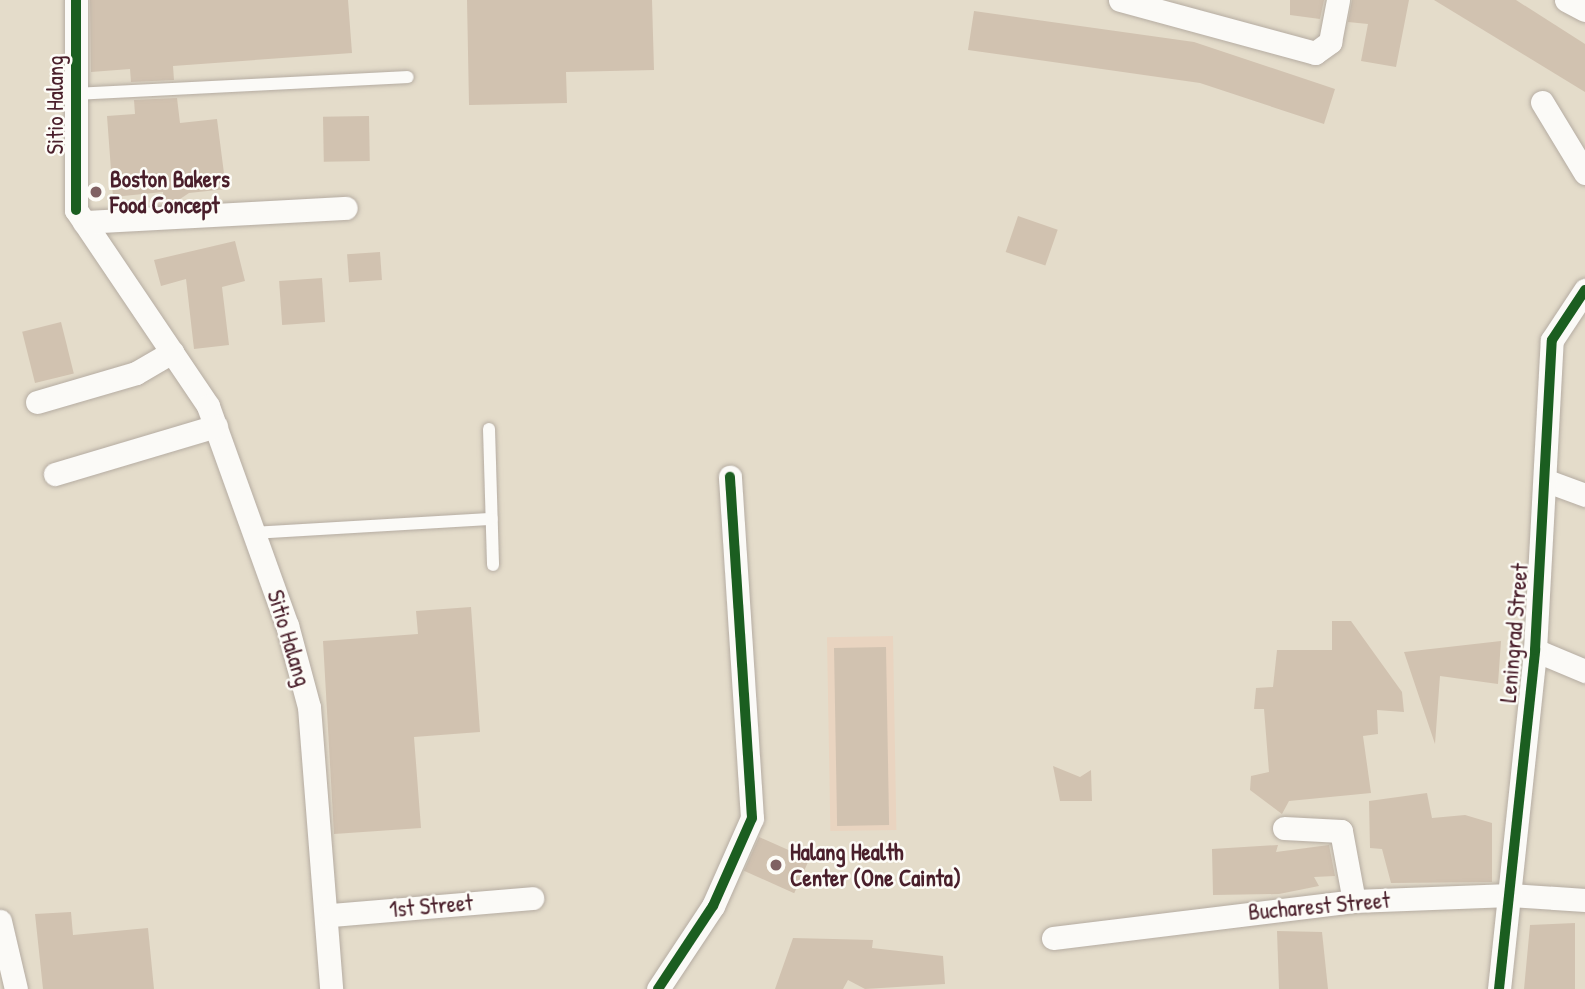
<!DOCTYPE html>
<html>
<head>
<meta charset="utf-8">
<style>
  body { margin:0 }
  #map { position:relative; width:1585px; height:989px; overflow:hidden; background:#e4dcca; font-family:"Patrick Hand",sans-serif }
  div>[style] { position:absolute }
  .built>* { inset:0; background:#e9d4c0; transform-origin:0 0 }
  .building>* { inset:0; background:#d1c2b0; transform-origin:0 0 }
  .roads { filter:drop-shadow(0 0 2px #b5aca2) drop-shadow(0 0 2px #b5aca2) }
  .service>* { height:12px; margin:-6px; padding:0 6px; transform-origin:6px; border-radius:6px; background:#fbfaf7 }
  .minor>* { height:23px; margin:-11.5px; padding:0 11.5px; transform-origin:11.5px; border-radius:11.5px; background:#fbfaf7 }
  .cycleway>* { height:10px; margin:-5px; padding:0 5px; transform-origin:5px; border-radius:5px; background:#1b5e20 }
  .dots>* { width:19px; height:19px; translate:-50% -50%; box-sizing:border-box; border:4px solid #fdfcf7; border-radius:50% }
  span { translate:-50% -50%; white-space:nowrap; text-align:center; line-height:1.15; -webkit-text-stroke:5px #fdfcf7; paint-order:stroke }
  .street-label { font-size:23px; color:#4a1f2b }
  .poi-label { font-size:23px; color:#4a1f2b; font-weight:700 }
  .left { translate:0 -50%; text-align:left }
</style>
</head>
<body>
<div id="map">
  <div class="built">
    <div style="left:893px;top:636px;width:194px;height:66px;rotate:89deg"></div>
  </div>
  <div class="building">
    <div style="clip-path:polygon(90px 0,348px 0,352px 53px,173px 66px,174px 80px,131px 82px,130px 69px,91px 72px)"></div>
    <div style="clip-path:polygon(467px 0,652px 0,654px 70px,566px 72px,567px 103px,469px 105px)"></div>
    <div style="clip-path:polygon(1290px 0,1324px 0,1320px 19px,1290px 15px)"></div>
    <div style="clip-path:polygon(1352px 0,1409px 0,1396px 67px,1361px 61px,1368px 24px,1348px 22px)"></div>
    <div style="clip-path:polygon(1434px 0,1516px 0,1585px 44px,1585px 92px)"></div>
    <div style="clip-path:polygon(974px 11px,1194px 42px,1335px 89px,1324px 124px,1200px 83px,968px 50px)"></div>
    <div style="clip-path:polygon(177px 98px,180px 123px,217px 119px,226px 189px,189px 193px,174px 203px,164px 204px,163px 192px,113px 197px,107px 116px,135px 114px,134px 100px)"></div>
    <div style="left:369px;top:116px;width:45px;height:46px;rotate:89deg"></div>
    <div style="left:1018px;top:216px;width:42px;height:38px;rotate:19deg"></div>
    <div style="clip-path:polygon(235px 241px,245px 281px,222px 287px,229px 345px,194px 349px,186px 279px,161px 286px,154px 260px)"></div>
    <div style="left:380px;top:252px;width:28px;height:33px;rotate:86deg"></div>
    <div style="left:322px;top:278px;width:44px;height:43px;rotate:86deg"></div>
    <div style="left:61px;top:322px;width:53px;height:40px;rotate:76deg"></div>
    <div style="clip-path:polygon(471px 607px,480px 732px,414px 737px,421px 828px,334px 834px,323px 641px,418px 634px,416px 611px)"></div>
    <div style="clip-path:polygon(1332px 621px,1351px 621px,1402px 692px,1404px 712px,1377px 710px,1378px 734px,1363px 736px,1371px 793px,1289px 801px,1282px 814px,1250px 790px,1251px 776px,1269px 772px,1264px 709px,1254px 709px,1256px 688px,1273px 687px,1277px 650px,1332px 650px)"></div>
    <div style="clip-path:polygon(1501px 641px,1498px 684px,1440px 676px,1435px 744px,1404px 652px)"></div>
    <div style="left:886px;top:647px;width:178px;height:52px;rotate:89deg"></div>
    <div style="clip-path:polygon(1053px 766px,1080px 777px,1091px 770px,1092px 801px,1060px 801px)"></div>
    <div style="clip-path:polygon(1427px 793px,1432px 818px,1465px 815px,1492px 823px,1492px 882px,1391px 883px,1382px 849px,1370px 848px,1369px 801px)"></div>
    <div style="left:759px;top:837px;width:55px;height:37px;rotate:24deg"></div>
    <div style="clip-path:polygon(1278px 845px,1276px 852px,1329px 845px,1335px 876px,1314px 877px,1319px 886px,1279px 894px,1213px 895px,1212px 849px)"></div>
    <div style="clip-path:polygon(71px 912px,73px 935px,148px 928px,154px 989px,43px 989px,35px 914px)"></div>
    <div style="clip-path:polygon(1575px 923px,1575px 989px,1524px 989px,1530px 925px)"></div>
    <div style="clip-path:polygon(1277px 931px,1322px 932px,1328px 989px,1279px 989px)"></div>
    <div style="clip-path:polygon(793px 938px,873px 940px,872px 948px,943px 956px,945px 984px,865px 989px,848px 980px,843px 989px,775px 989px)"></div>
  </div>
  <div class="roads">
    <div class="service">
      <div style="left:75px;top:94px;width:333px;rotate:-2.9deg"></div>
      <div style="left:489px;top:429px;width:136px;rotate:88.3deg"></div>
      <div style="left:254px;top:533px;width:238px;rotate:-3.4deg"></div>
    </div>
    <div class="minor">
      <div style="left:76px;top:0;width:210px;rotate:90deg"></div>
      <div style="left:76px;top:210px;width:236px;rotate:56deg"></div>
      <div style="left:208px;top:406px;width:233px;rotate:70.2deg"></div>
      <div style="left:287px;top:625px;width:85px;rotate:75deg"></div>
      <div style="left:309px;top:707px;width:283px;rotate:85.5deg"></div>
      <div style="left:1120px;top:0;width:202px;rotate:15.2deg"></div>
      <div style="left:1315px;top:53px;width:19px;rotate:-36deg"></div>
      <div style="left:1330px;top:42px;width:43px;rotate:-79.2deg"></div>
      <div style="left:1566px;top:0;width:21px;rotate:28deg"></div>
      <div style="left:1542px;top:102px;width:83px;rotate:58.8deg"></div>
      <div style="left:84px;top:222px;width:262px;rotate:-3.1deg"></div>
      <div style="left:37px;top:402px;width:103px;rotate:-16.3deg"></div>
      <div style="left:136px;top:373px;width:42px;rotate:-30.3deg"></div>
      <div style="left:55px;top:474px;width:168px;rotate:-16.6deg"></div>
      <div style="left:1547px;top:481px;width:40px;rotate:20.2deg"></div>
      <div style="left:1535px;top:650px;width:54px;rotate:22.8deg"></div>
      <div style="left:1284px;top:828px;width:57px;rotate:3deg"></div>
      <div style="left:1341px;top:831px;width:71px;rotate:79.5deg"></div>
      <div style="left:331px;top:915px;width:202px;rotate:-4.8deg"></div>
      <div style="left:0;top:921px;width:70px;rotate:76.8deg"></div>
      <div style="left:1053px;top:938px;width:303px;rotate:-7deg"></div>
      <div style="left:1354px;top:901px;width:156px;rotate:-2.2deg"></div>
      <div style="left:1510px;top:895px;width:75px;rotate:3.8deg"></div>
      <div style="left:658px;top:989px;width:100px;rotate:-56.5deg"></div>
      <div style="left:713px;top:906px;width:96px;rotate:-66.1deg"></div>
      <div style="left:752px;top:818px;width:342px;rotate:-93.7deg"></div>
      <div style="left:1499px;top:989px;width:341px;rotate:-83.9deg"></div>
      <div style="left:1535px;top:650px;width:310px;rotate:-86.9deg"></div>
      <div style="left:1552px;top:340px;width:60px;rotate:-56.6deg"></div>
    </div>
  </div>
  <div class="cycleway">
    <div style="left:76px;top:0;width:210px;rotate:90deg"></div>
    <div style="left:658px;top:989px;width:100px;rotate:-56.5deg"></div>
    <div style="left:713px;top:906px;width:96px;rotate:-66.1deg"></div>
    <div style="left:752px;top:818px;width:342px;rotate:-93.7deg"></div>
    <div style="left:1499px;top:989px;width:341px;rotate:-83.9deg"></div>
    <div style="left:1535px;top:650px;width:310px;rotate:-86.9deg"></div>
    <div style="left:1552px;top:340px;width:60px;rotate:-56.6deg"></div>
  </div>
  <div class="dots">
    <div style="left:96px;top:192px;background:#806163"></div>
    <div style="left:776px;top:865px;background:#806163"></div>
  </div>
  <div class="street-label">
    <span style="left:55px;top:105px;rotate:-90deg">Sitio Halang</span>
    <span style="left:1514px;top:633px;rotate:-85deg">Leningrad Street</span>
    <span style="left:289px;top:638px;rotate:73deg">Sitio Halang</span>
    <span style="left:431px;top:906px;rotate:-5deg">1st Street</span>
    <span style="left:1319px;top:906px;rotate:-5deg">Bucharest Street</span>
  </div>
  <div class="poi-label">
    <span class="left" style="left:110px;top:192px">Boston Bakers<br>Food Concept</span>
    <span class="left" style="left:790px;top:865px">Halang Health<br>Center (One Cainta)</span>
  </div>
</div>
</body>
</html>
